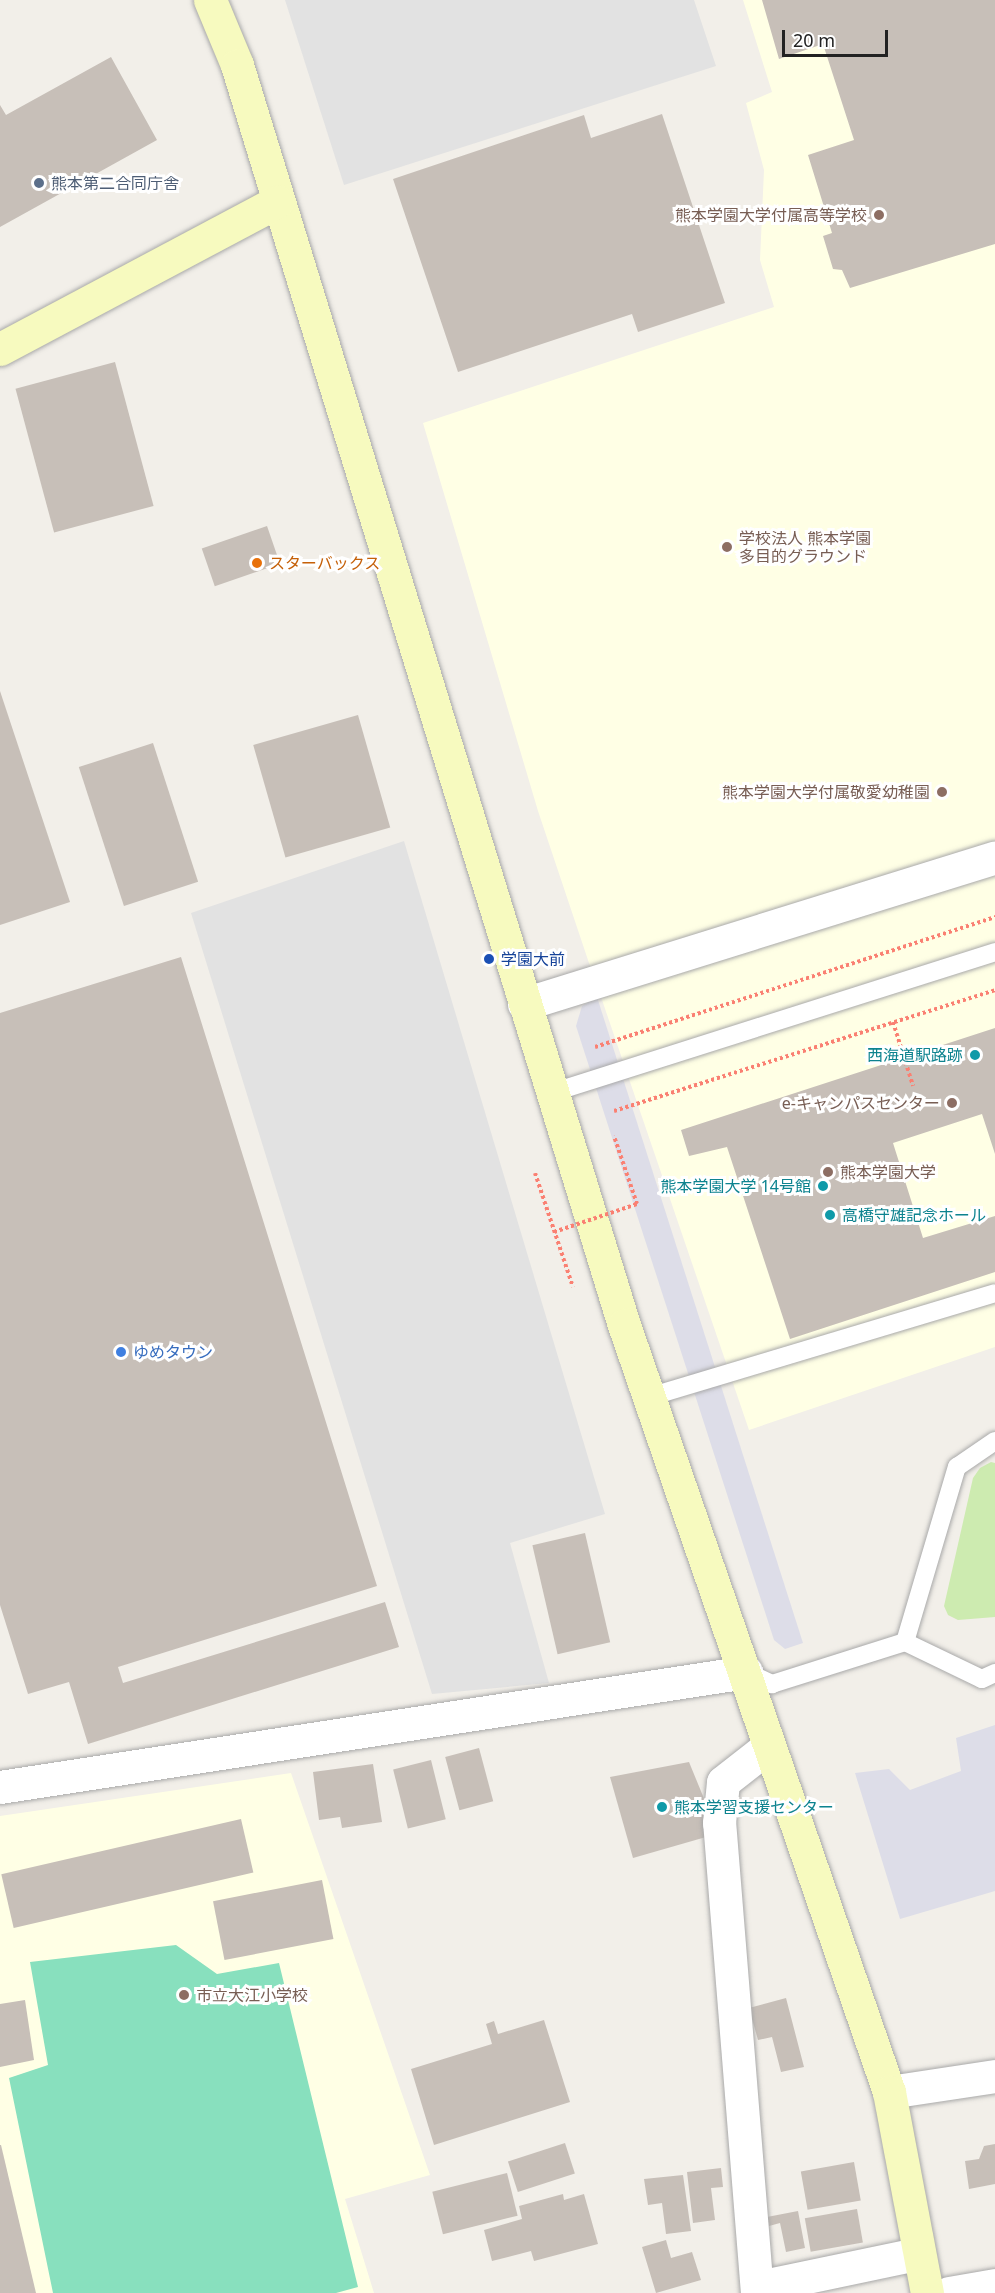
<!DOCTYPE html>
<html>
<head>
<meta charset="utf-8">
<style>
  body { margin:0 }
  #map { position:relative; width:995px; height:2293px; overflow:hidden; background:#f2efe9; font-family:"Noto Sans","Noto Sans JP",sans-serif }
  div>[style] { position:absolute }
  .education>* { inset:0; background:#ffffe5 }
  .grass>* { inset:0; background:#cdebb0 }
  .pitch>* { inset:0; background:#88e0be }
  .parking>* { inset:0; background:#e2e2e2 }
  .plaza>* { inset:0; background:#dddde8 }
  .building>* { inset:0; background:#c7bfb8; transform-origin:0 0 }
  .path>* { height:4px; margin-top:-2px; transform-origin:0; background:repeating-linear-gradient(90deg,#fa8072 0 3px,transparent 0 6px) }
  .roads { filter:drop-shadow(0 0 2px #a9a9a9) drop-shadow(0 0 2px #a9a9a9) }
  .lane>* { height:18px; margin:-9px; padding:0 9px; transform-origin:9px; border-radius:9px; background:#fff }
  .street>* { height:33px; margin:-16.5px; padding:0 16.5px; transform-origin:16.5px; border-radius:16.5px; background:#fff }
  .secondary>* { height:33px; margin:-16.5px; padding:0 16.5px; transform-origin:16.5px; border-radius:16.5px; background:#f7fabf }
  .path-bridge>* { height:4px; margin-top:-2px; transform-origin:0; background:repeating-linear-gradient(90deg,#fa8072 0 3px,transparent 0 6px) }
  .dots>* { width:16px; height:16px; translate:-50% -50%; box-sizing:border-box; border:3px solid #fff; border-radius:50% }
  span { translate:-50% -50%; white-space:nowrap; text-align:center; line-height:1.15; -webkit-text-stroke:6px #fff; paint-order:stroke }
  .service-label { font-size:16px; color:#4e5e75 }
  .left { translate:0 -50%; text-align:left }
  .education-label { font-size:16px; color:#785e54 }
  .right { translate:-100% -50%; text-align:right }
  .food-label { font-size:16px; color:#c56008 }
  .transit-label { font-size:16px; color:#164399 }
  .culture-label { font-size:16px; color:#0d838f }
  .shop-label { font-size:16px; color:#366cbe }
  .scale { position:absolute; left:782px; top:30px; width:106px; height:27px; box-sizing:border-box; border:3px solid #222; border-top:0; padding-left:8px; font-size:18px; line-height:21px; white-space:nowrap; color:#222; -webkit-text-stroke:4px #fff; paint-order:stroke }
</style>
</head>
<body>
<div id="map">
  <div class="education">
    <div style="clip-path:polygon(743px 0,995px 0,995px 842px,593px 975px,538px 811px,423px 423px,774px 307px,760px 260px,764px 170px,746px 103px,772px 92px)"></div>
    <div style="clip-path:polygon(995px 871px,995px 1347px,749px 1430px,601px 997px)"></div>
    <div style="clip-path:polygon(291px 1773px,430px 2175px,345px 2199px,374px 2293px,0 2293px,0 1816px)"></div>
  </div>
  <div class="grass">
    <div style="clip-path:polygon(991px 1462px,995px 1463px,995px 1617px,958px 1620px,948px 1615px,944px 1606px,973px 1478px,980px 1468px)"></div>
  </div>
  <div class="pitch">
    <div style="clip-path:polygon(176px 1945px,217px 1974px,279px 1963px,358px 2287px,336px 2293px,53px 2293px,9px 2078px,48px 2065px,30px 1962px)"></div>
  </div>
  <div class="parking">
    <div style="clip-path:polygon(285px 0,694px 0,716px 66px,344px 185px)"></div>
    <div style="clip-path:polygon(404px 841px,605px 1514px,510px 1543px,549px 1683px,432px 1694px,191px 913px)"></div>
  </div>
  <div class="plaza">
    <div style="clip-path:polygon(597px 997px,803px 1643px,785px 1649px,774px 1640px,576px 1026px,582px 1006px)"></div>
    <div style="clip-path:polygon(995px 1725px,995px 1891px,900px 1919px,855px 1773px,889px 1769px,910px 1790px,961px 1771px,956px 1738px)"></div>
  </div>
  <div class="building">
    <div style="clip-path:polygon(762px 0,995px 0,995px 244px,850px 288px,842px 270px,833px 269px,823px 236px,832px 233px,808px 155px,854px 140px,823px 44px,779px 59px)"></div>
    <div style="clip-path:polygon(111px 57px,157px 140px,0 227px,0 105px,6px 115px)"></div>
    <div style="clip-path:polygon(662px 114px,725px 303px,638px 332px,632px 314px,458px 372px,393px 179px,584px 115px,591px 138px)"></div>
    <div style="left:115px;top:362px;width:149px;height:103px;rotate:75deg"></div>
    <div style="left:267px;top:526px;width:40px;height:69px;rotate:71deg"></div>
    <div style="clip-path:polygon(0 691px,70px 902px,0 925px)"></div>
    <div style="left:358px;top:715px;width:117px;height:109px;rotate:74deg"></div>
    <div style="left:153px;top:743px;width:146px;height:78px;rotate:72deg"></div>
    <div style="clip-path:polygon(181px 957px,377px 1586px,118px 1667px,123px 1683px,385px 1602px,399px 1647px,88px 1744px,69px 1682px,28px 1694px,0 1605px,0 1013px)"></div>
    <div style="clip-path:polygon(995px 1028px,995px 1154px,982px 1114px,893px 1143px,923px 1238px,995px 1216px,995px 1272px,790px 1339px,727px 1147px,689px 1156px,681px 1130px)"></div>
    <div style="left:585px;top:1533px;width:112px;height:54px;rotate:77deg"></div>
    <div style="left:479px;top:1748px;width:55px;height:35px;rotate:75deg"></div>
    <div style="left:431px;top:1760px;width:61px;height:39px;rotate:76deg"></div>
    <div style="clip-path:polygon(689px 1762px,705px 1801px,706px 1837px,633px 1858px,610px 1777px)"></div>
    <div style="clip-path:polygon(373px 1764px,382px 1822px,342px 1828px,340px 1817px,319px 1820px,313px 1772px)"></div>
    <div style="left:241px;top:1819px;width:55px;height:246px;rotate:77deg"></div>
    <div style="left:322px;top:1880px;width:60px;height:111px;rotate:79deg"></div>
    <div style="clip-path:polygon(786px 1998px,804px 2067px,781px 2072px,772px 2037px,758px 2040px,749px 2008px)"></div>
    <div style="clip-path:polygon(25px 2000px,34px 2060px,0 2067px,0 2004px)"></div>
    <div style="clip-path:polygon(544px 2020px,570px 2102px,434px 2145px,411px 2069px,492px 2044px,486px 2024px,494px 2021px,498px 2034px)"></div>
    <div style="left:565px;top:2143px;width:32px;height:60px;rotate:72deg"></div>
    <div style="clip-path:polygon(995px 2144px,995px 2184px,969px 2189px,965px 2161px,979px 2159px,984px 2146px)"></div>
    <div style="clip-path:polygon(0 2145px,1px 2145px,36px 2293px,0 2293px)"></div>
    <div style="left:854px;top:2162px;width:39px;height:54px;rotate:80deg"></div>
    <div style="clip-path:polygon(721px 2168px,723px 2187px,711px 2188px,715px 2220px,693px 2223px,687px 2172px)"></div>
    <div style="left:507px;top:2173px;width:44px;height:77px;rotate:76deg"></div>
    <div style="clip-path:polygon(683px 2175px,691px 2231px,666px 2234px,662px 2203px,648px 2205px,644px 2179px)"></div>
    <div style="clip-path:polygon(563px 2194px,564px 2200px,584px 2194px,598px 2244px,534px 2261px,531px 2251px,492px 2261px,484px 2230px,522px 2219px,519px 2206px)"></div>
    <div style="left:857px;top:2209px;width:34px;height:53px;rotate:80deg"></div>
    <div style="clip-path:polygon(798px 2211px,805px 2248px,786px 2252px,780px 2223px,769px 2226px,767px 2217px)"></div>
    <div style="clip-path:polygon(666px 2240px,671px 2258px,692px 2252px,701px 2280px,656px 2293px,642px 2247px)"></div>
  </div>
  <div class="path">
    <div style="left:893px;top:1022px;width:67px;rotate:72.6deg"></div>
    <div style="left:595px;top:1047px;width:421px;rotate:-18deg"></div>
    <div style="left:614px;top:1111px;width:400px;rotate:-17.6deg"></div>
    <div style="left:535px;top:1173px;width:120px;rotate:71.6deg"></div>
  </div>
  <div class="roads">
    <div class="lane">
      <div style="left:551px;top:1093px;width:466px;rotate:-17.6deg"></div>
      <div style="left:649px;top:1397px;width:361px;rotate:-16.7deg"></div>
      <div style="left:905px;top:1642px;width:183px;rotate:-73.5deg"></div>
      <div style="left:957px;top:1467px;width:46px;rotate:-34.4deg"></div>
      <div style="left:746px;top:1672px;width:29px;rotate:25deg"></div>
      <div style="left:772px;top:1684px;width:139px;rotate:-17.5deg"></div>
      <div style="left:905px;top:1642px;width:85px;rotate:25.7deg"></div>
      <div style="left:982px;top:1679px;width:14px;rotate:-25deg"></div>
    </div>
    <div class="street">
      <div style="left:524px;top:1004px;width:493px;rotate:-17.3deg"></div>
      <div style="left:0;top:1787px;width:755px;rotate:-8.76deg"></div>
      <div style="left:889px;top:2092px;width:107px;rotate:-8.6deg"></div>
      <div style="left:757px;top:2293px;width:472px;rotate:-94.6deg"></div>
      <div style="left:719px;top:1823px;width:41px;rotate:-84.4deg"></div>
      <div style="left:723px;top:1782px;width:58px;rotate:-38deg"></div>
      <div style="left:757px;top:2293px;width:18px;rotate:-29deg"></div>
      <div style="left:773px;top:2284px;width:147px;rotate:-11.8deg"></div>
      <div style="left:949px;top:2293px;width:47px;rotate:-9.9deg"></div>
    </div>
    <div class="secondary">
      <div style="left:210px;top:0;width:70px;rotate:67.4deg"></div>
      <div style="left:237px;top:65px;width:1318px;rotate:72.93deg"></div>
      <div style="left:624px;top:1325px;width:811px;rotate:70.94deg"></div>
      <div style="left:889px;top:2092px;width:205px;rotate:79.3deg"></div>
      <div style="left:0;top:349px;width:314px;rotate:-28deg"></div>
    </div>
  </div>
  <div class="path-bridge">
    <div style="left:554px;top:1232px;width:88px;rotate:-18.6deg"></div>
    <div style="left:637px;top:1204px;width:72px;rotate:-108.7deg"></div>
  </div>
  <div class="dots">
    <div style="left:39px;top:183px;background:#5c6f8a"></div>
    <div style="left:879px;top:215px;background:#8d6e63"></div>
    <div style="left:727px;top:547px;background:#8d6e63"></div>
    <div style="left:257px;top:563px;background:#e8710a"></div>
    <div style="left:942px;top:792px;background:#8d6e63"></div>
    <div style="left:489px;top:959px;background:#1a4fb4"></div>
    <div style="left:975px;top:1055px;background:#0f9aa8"></div>
    <div style="left:952px;top:1103px;background:#8d6e63"></div>
    <div style="left:828px;top:1172px;background:#8d6e63"></div>
    <div style="left:823px;top:1186px;background:#0f9aa8"></div>
    <div style="left:830px;top:1215px;background:#0f9aa8"></div>
    <div style="left:121px;top:1352px;background:#3f7fe0"></div>
    <div style="left:662px;top:1807px;background:#0f9aa8"></div>
    <div style="left:184px;top:1995px;background:#8d6e63"></div>
  </div>
  <div class="service-label">
    <span class="left" style="left:51px;top:183px">熊本第二合同庁舎</span>
  </div>
  <div class="education-label">
    <span class="right" style="left:867px;top:215px">熊本学園大学付属高等学校</span>
    <span class="left" style="left:739px;top:547px">学校法人 熊本学園<br>多目的グラウンド</span>
    <span class="right" style="left:930px;top:792px">熊本学園大学付属敬愛幼稚園</span>
    <span class="right" style="left:940px;top:1103px">e-キャンパスセンター</span>
    <span class="left" style="left:840px;top:1172px">熊本学園大学</span>
    <span class="left" style="left:196px;top:1995px">市立大江小学校</span>
  </div>
  <div class="food-label">
    <span class="left" style="left:269px;top:563px">スターバックス</span>
  </div>
  <div class="transit-label">
    <span class="left" style="left:501px;top:959px">学園大前</span>
  </div>
  <div class="culture-label">
    <span class="right" style="left:963px;top:1055px">西海道駅路跡</span>
    <span class="right" style="left:811px;top:1186px">熊本学園大学 14号館</span>
    <span class="left" style="left:842px;top:1215px">高橋守雄記念ホール</span>
    <span class="left" style="left:674px;top:1807px">熊本学習支援センター</span>
  </div>
  <div class="shop-label">
    <span class="left" style="left:133px;top:1352px">ゆめタウン</span>
  </div>
  <div class="scale">20 m</div>
</div>
</body>
</html>
